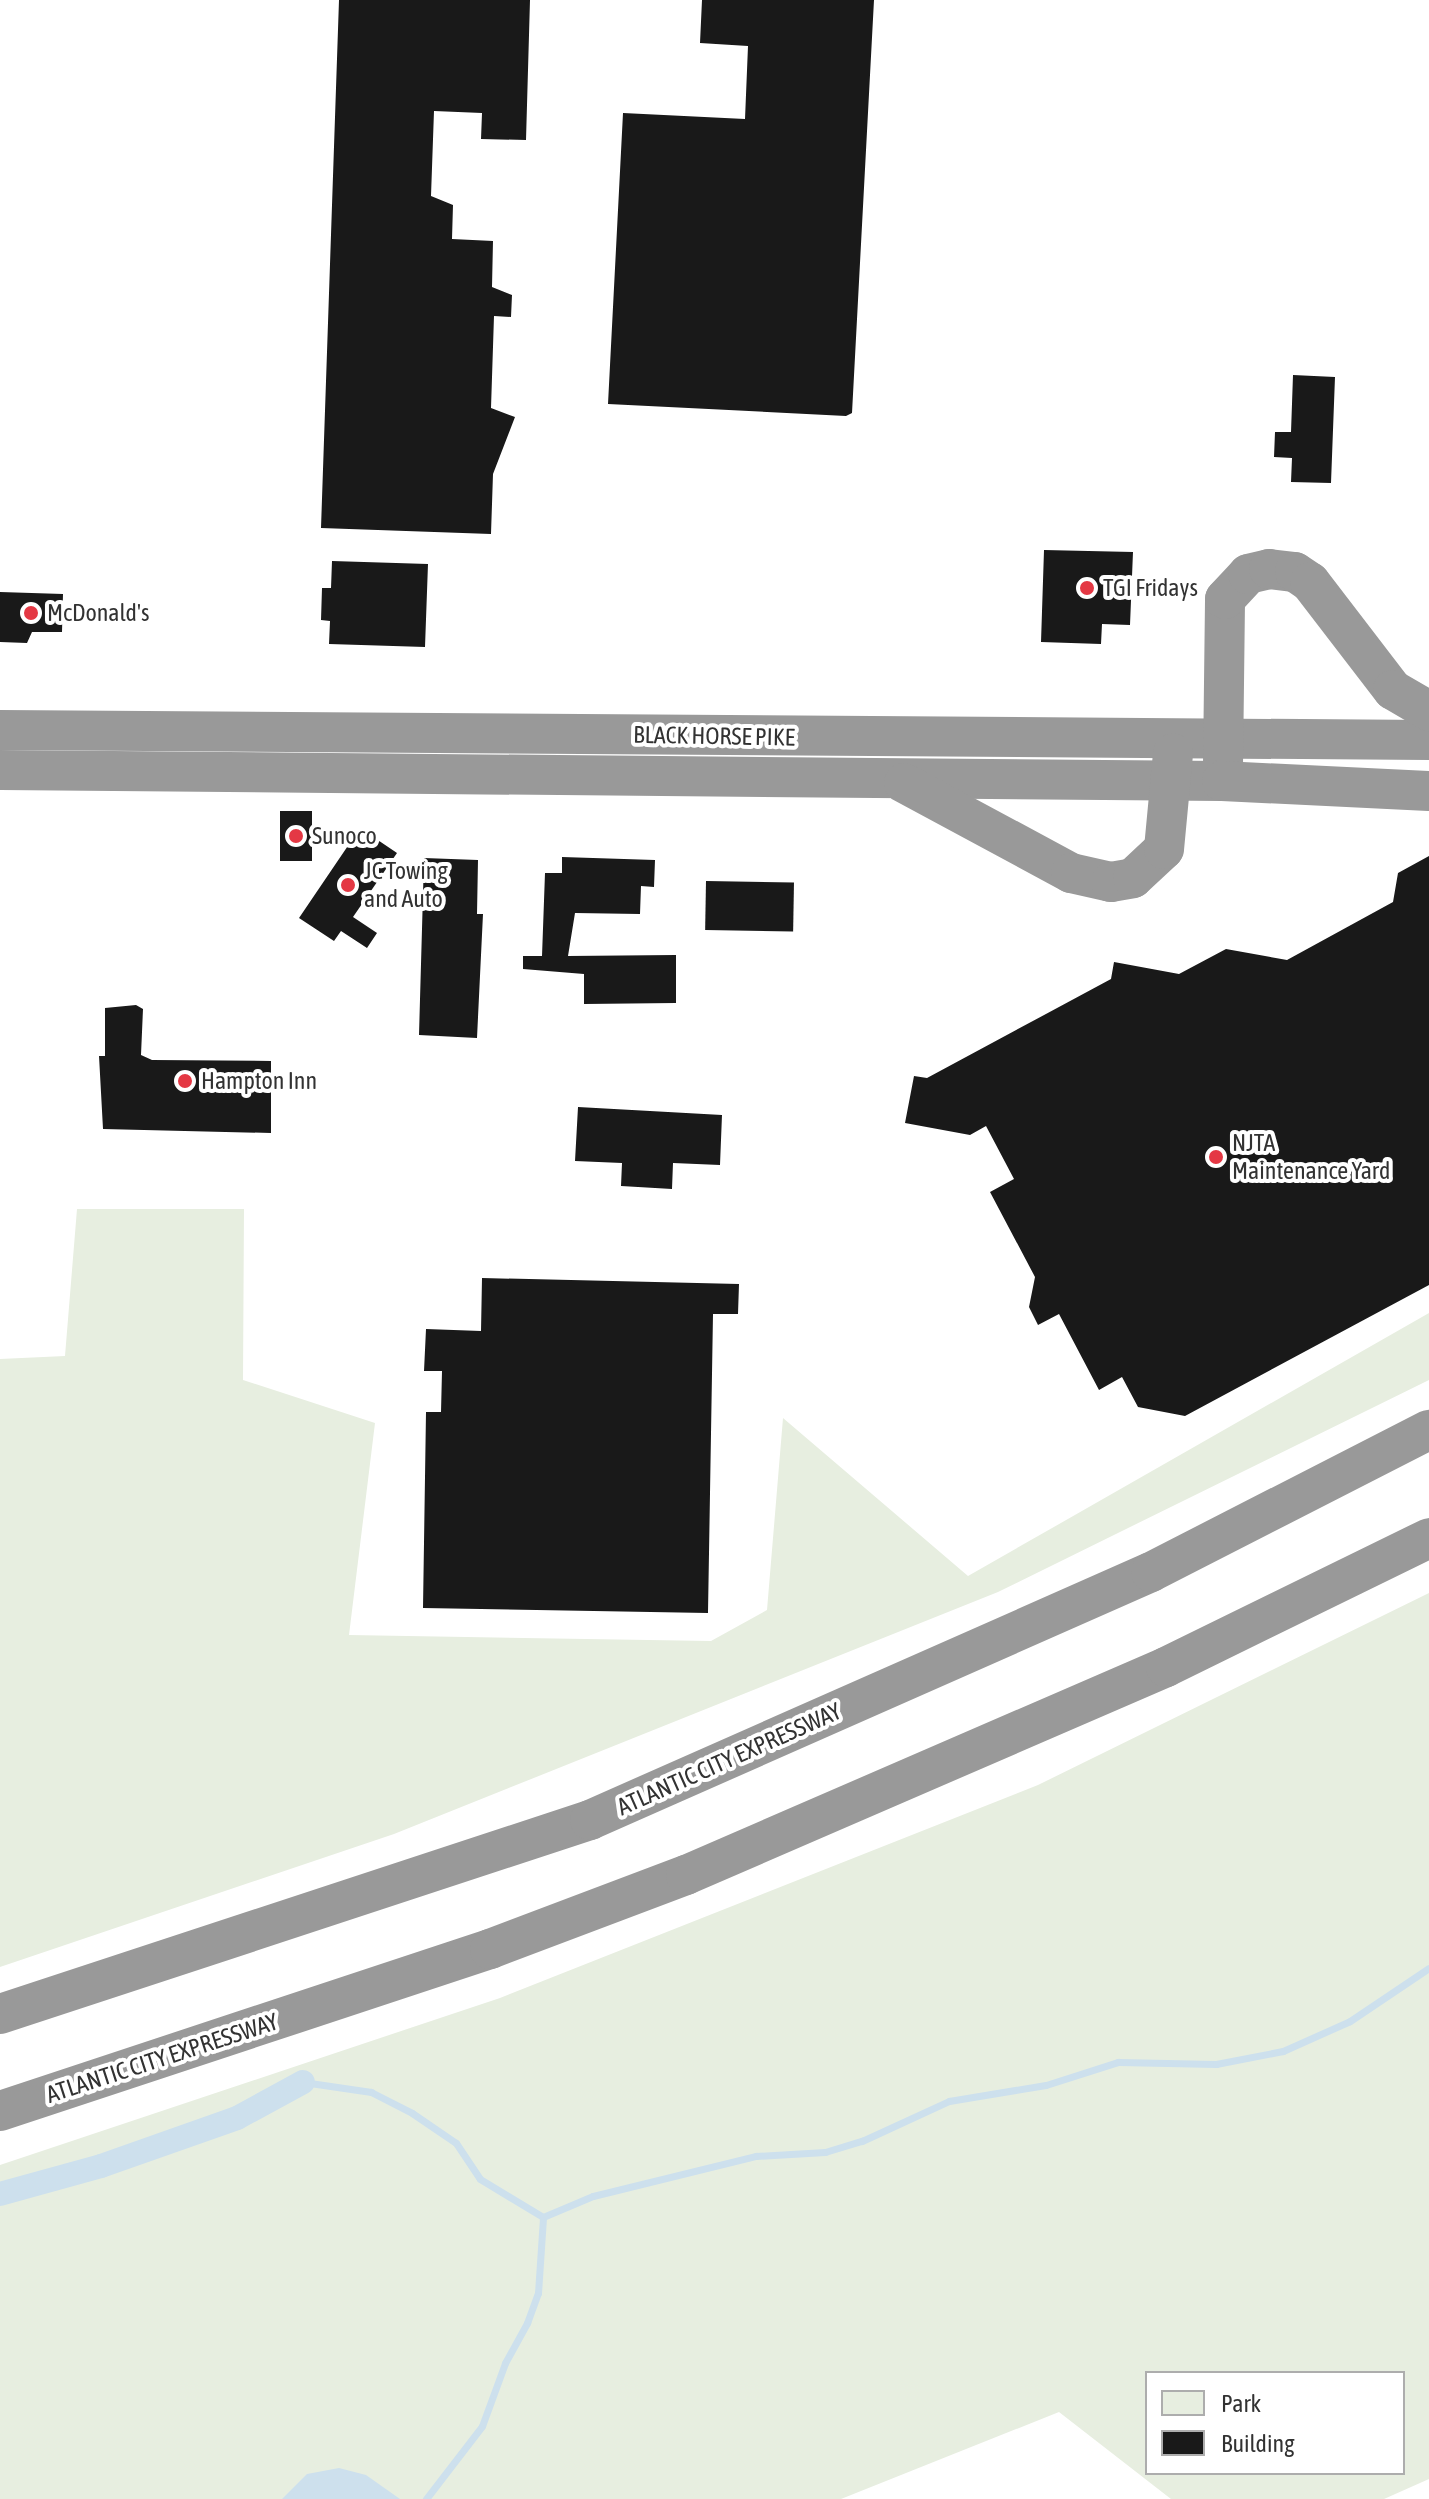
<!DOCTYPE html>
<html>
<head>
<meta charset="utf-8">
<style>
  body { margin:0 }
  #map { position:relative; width:1429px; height:2499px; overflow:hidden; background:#fff; font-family:"Asap Condensed",sans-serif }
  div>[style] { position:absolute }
  .green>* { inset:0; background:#e7eee0 }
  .water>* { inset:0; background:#cde0ed }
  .stream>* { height:7px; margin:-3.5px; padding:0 3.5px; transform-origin:3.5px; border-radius:3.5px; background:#cde0ed }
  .canal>* { height:24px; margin:-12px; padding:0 12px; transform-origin:12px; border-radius:12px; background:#cde0ed }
  .building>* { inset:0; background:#191919; transform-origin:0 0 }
  .highway>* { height:40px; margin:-20px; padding:0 20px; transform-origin:20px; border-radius:20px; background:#999 }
  .dots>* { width:22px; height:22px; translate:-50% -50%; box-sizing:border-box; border:4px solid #fff; border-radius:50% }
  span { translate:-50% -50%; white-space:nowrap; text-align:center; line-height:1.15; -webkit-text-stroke:8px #fff; paint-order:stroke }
  .poi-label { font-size:24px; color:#323232 }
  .left { translate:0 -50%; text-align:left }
  .street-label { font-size:24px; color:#323232 }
  .legend { position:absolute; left:1145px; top:2371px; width:260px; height:104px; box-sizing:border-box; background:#fff; border:2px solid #adadad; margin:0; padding:10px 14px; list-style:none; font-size:24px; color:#323232 }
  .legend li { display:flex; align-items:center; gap:16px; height:40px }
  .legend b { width:40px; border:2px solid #adadad }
</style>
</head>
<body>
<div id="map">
  <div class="green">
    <div style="clip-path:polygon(77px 1209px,244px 1209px,243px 1380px,375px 1423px,349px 1635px,711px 1641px,767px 1610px,783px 1418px,968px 1576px,1429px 1313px,1429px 1380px,998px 1592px,394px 1834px,0 1967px,0 1359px,65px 1356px)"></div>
    <div style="clip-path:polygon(evenodd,1429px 1593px,1429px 2479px,1384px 2499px,1171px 2499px,1059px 2412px,841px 2499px,0 2499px,0 2165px,500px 1998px,1038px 1785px,1429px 1593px,1147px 2373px,1403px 2373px,1403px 2473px,1147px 2473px,1147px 2373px)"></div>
  </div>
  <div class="water">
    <div style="clip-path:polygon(339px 2468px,366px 2475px,400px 2499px,282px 2499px,307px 2474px)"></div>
  </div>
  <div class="stream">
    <div style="left:303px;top:2082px;width:69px;rotate:8.4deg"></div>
    <div style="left:371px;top:2092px;width:46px;rotate:27.1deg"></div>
    <div style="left:412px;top:2113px;width:53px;rotate:34.3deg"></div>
    <div style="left:456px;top:2143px;width:43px;rotate:56.3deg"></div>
    <div style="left:480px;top:2179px;width:74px;rotate:31.1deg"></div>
    <div style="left:543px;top:2217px;width:54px;rotate:-22.8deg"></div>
    <div style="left:593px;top:2196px;width:168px;rotate:-13.8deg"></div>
    <div style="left:756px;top:2156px;width:69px;rotate:-3.3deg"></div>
    <div style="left:825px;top:2152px;width:39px;rotate:-17deg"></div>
    <div style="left:862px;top:2141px;width:96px;rotate:-24.7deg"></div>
    <div style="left:949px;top:2101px;width:98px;rotate:-9.4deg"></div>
    <div style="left:1046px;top:2085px;width:76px;rotate:-17.7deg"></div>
    <div style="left:1118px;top:2062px;width:98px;rotate:1.2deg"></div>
    <div style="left:1216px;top:2064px;width:68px;rotate:-11deg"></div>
    <div style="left:1283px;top:2051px;width:73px;rotate:-24.1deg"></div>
    <div style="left:1350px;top:2021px;width:95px;rotate:-33.9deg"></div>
    <div style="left:426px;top:2499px;width:92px;rotate:-52.5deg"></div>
    <div style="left:482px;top:2426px;width:67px;rotate:-69.9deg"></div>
    <div style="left:505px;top:2363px;width:46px;rotate:-61.2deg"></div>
    <div style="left:527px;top:2323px;width:32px;rotate:-70deg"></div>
    <div style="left:538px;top:2293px;width:76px;rotate:-86.2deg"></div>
  </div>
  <div class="canal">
    <div style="left:0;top:2194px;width:105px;rotate:-15.5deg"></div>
    <div style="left:101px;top:2166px;width:144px;rotate:-19.4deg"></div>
    <div style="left:237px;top:2118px;width:75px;rotate:-28.6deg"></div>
  </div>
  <div class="building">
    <div style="clip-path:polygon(339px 0,530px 0,526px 140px,481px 139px,482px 113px,434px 111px,431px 196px,453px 205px,452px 239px,493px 241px,492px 287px,512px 295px,511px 317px,494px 316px,491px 408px,515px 417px,493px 474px,491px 534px,321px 528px)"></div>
    <div style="clip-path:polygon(702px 0,874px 0,852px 413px,846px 416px,608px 404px,623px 113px,745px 119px,748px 46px,700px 43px)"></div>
    <div style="clip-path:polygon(1293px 375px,1335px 377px,1331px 483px,1291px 482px,1292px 458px,1274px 457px,1275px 432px,1291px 432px)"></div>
    <div style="clip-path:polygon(1044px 550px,1133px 552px,1130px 625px,1102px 624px,1101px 644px,1041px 642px)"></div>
    <div style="clip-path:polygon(332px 561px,428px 564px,425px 647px,329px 644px,330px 621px,321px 620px,322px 588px,331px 588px)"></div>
    <div style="clip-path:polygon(0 592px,63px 594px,62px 632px,32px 632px,27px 643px,0 642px)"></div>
    <div style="left:280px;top:811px;width:32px;height:50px"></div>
    <div style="clip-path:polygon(360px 828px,397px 853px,353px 917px,377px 933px,367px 948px,341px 931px,334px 941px,299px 918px)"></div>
    <div style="clip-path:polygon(1429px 856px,1429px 1285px,1185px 1416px,1138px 1407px,1122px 1377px,1099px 1390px,1059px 1314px,1038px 1325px,1029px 1307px,1035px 1277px,990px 1192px,1014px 1179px,986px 1126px,970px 1135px,905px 1123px,914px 1076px,927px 1078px,1111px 979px,1114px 962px,1179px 974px,1226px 949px,1287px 960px,1393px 902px,1398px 873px)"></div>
    <div style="clip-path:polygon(562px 857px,655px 860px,654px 887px,641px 886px,640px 914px,575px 913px,568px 956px,676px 955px,676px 1003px,584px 1004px,584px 974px,523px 969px,523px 956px,542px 956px,545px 873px,562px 873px)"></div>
    <div style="clip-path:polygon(424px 858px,478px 860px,477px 914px,483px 914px,477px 1038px,419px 1035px)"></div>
    <div style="left:706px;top:881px;width:88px;height:49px;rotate:1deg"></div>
    <div style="clip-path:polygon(136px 1005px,143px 1009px,141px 1055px,152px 1060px,271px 1061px,271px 1133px,103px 1129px,99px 1056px,105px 1056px,105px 1008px)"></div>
    <div style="clip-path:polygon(578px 1107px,722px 1115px,720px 1165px,673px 1163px,672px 1189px,621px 1186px,622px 1163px,575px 1161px)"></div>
    <div style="clip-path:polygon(482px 1278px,739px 1284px,738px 1314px,713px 1314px,708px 1613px,423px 1608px,426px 1412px,441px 1412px,442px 1371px,424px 1371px,426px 1329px,481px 1331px)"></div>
  </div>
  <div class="highway">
    <div style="left:0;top:730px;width:1429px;rotate:0.4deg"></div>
    <div style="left:1223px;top:765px;width:166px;rotate:-89.3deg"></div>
    <div style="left:1225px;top:599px;width:34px;rotate:-47deg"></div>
    <div style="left:1248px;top:574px;width:22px;rotate:-13deg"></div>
    <div style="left:1269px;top:569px;width:26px;rotate:7deg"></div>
    <div style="left:1295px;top:572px;width:18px;rotate:34deg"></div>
    <div style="left:1310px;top:582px;width:136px;rotate:52.5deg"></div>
    <div style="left:1393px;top:690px;width:42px;rotate:30.3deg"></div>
    <div style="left:0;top:770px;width:1222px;rotate:0.52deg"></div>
    <div style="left:1222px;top:781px;width:207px;rotate:2.8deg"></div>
    <div style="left:904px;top:783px;width:190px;rotate:28.3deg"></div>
    <div style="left:1071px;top:873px;width:41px;rotate:12.7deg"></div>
    <div style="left:1111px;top:882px;width:22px;rotate:-10deg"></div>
    <div style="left:1133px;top:878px;width:42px;rotate:-43.1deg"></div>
    <div style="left:1164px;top:849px;width:96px;rotate:-84.6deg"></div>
    <div style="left:0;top:2014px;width:621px;rotate:-18.2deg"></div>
    <div style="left:590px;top:1820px;width:613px;rotate:-23.85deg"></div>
    <div style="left:1151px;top:1572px;width:312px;rotate:-27.1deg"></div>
    <div style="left:0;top:2111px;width:516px;rotate:-18.29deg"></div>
    <div style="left:490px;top:1949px;width:210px;rotate:-20.7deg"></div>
    <div style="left:686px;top:1875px;width:523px;rotate:-23.43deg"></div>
    <div style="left:1166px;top:1667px;width:293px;rotate:-26.1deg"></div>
  </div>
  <div class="dots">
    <div style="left:1087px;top:588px;background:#e43844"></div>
    <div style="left:31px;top:613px;background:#e43844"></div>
    <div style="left:296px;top:836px;background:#e43844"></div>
    <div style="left:348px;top:885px;background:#e43844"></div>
    <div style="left:185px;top:1081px;background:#e43844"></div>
    <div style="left:1216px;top:1157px;background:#e43844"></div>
  </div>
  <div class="poi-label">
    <span class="left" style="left:1103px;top:588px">TGI Fridays</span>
    <span class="left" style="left:47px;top:613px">McDonald's</span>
    <span class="left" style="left:312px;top:836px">Sunoco</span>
    <span class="left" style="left:364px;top:885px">JC Towing<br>and Auto</span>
    <span class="left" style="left:201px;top:1081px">Hampton Inn</span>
    <span class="left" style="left:1232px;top:1157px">NJTA<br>Maintenance Yard</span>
  </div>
  <div class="street-label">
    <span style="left:714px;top:736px;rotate:1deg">BLACK HORSE PIKE</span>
    <span style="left:729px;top:1759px;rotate:-24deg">ATLANTIC CITY EXPRESSWAY</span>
    <span style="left:162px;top:2058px;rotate:-18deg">ATLANTIC CITY EXPRESSWAY</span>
  </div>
  <ul class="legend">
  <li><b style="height:22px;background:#e7eee0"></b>Park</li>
  <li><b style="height:22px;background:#191919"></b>Building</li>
  </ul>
</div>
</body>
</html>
